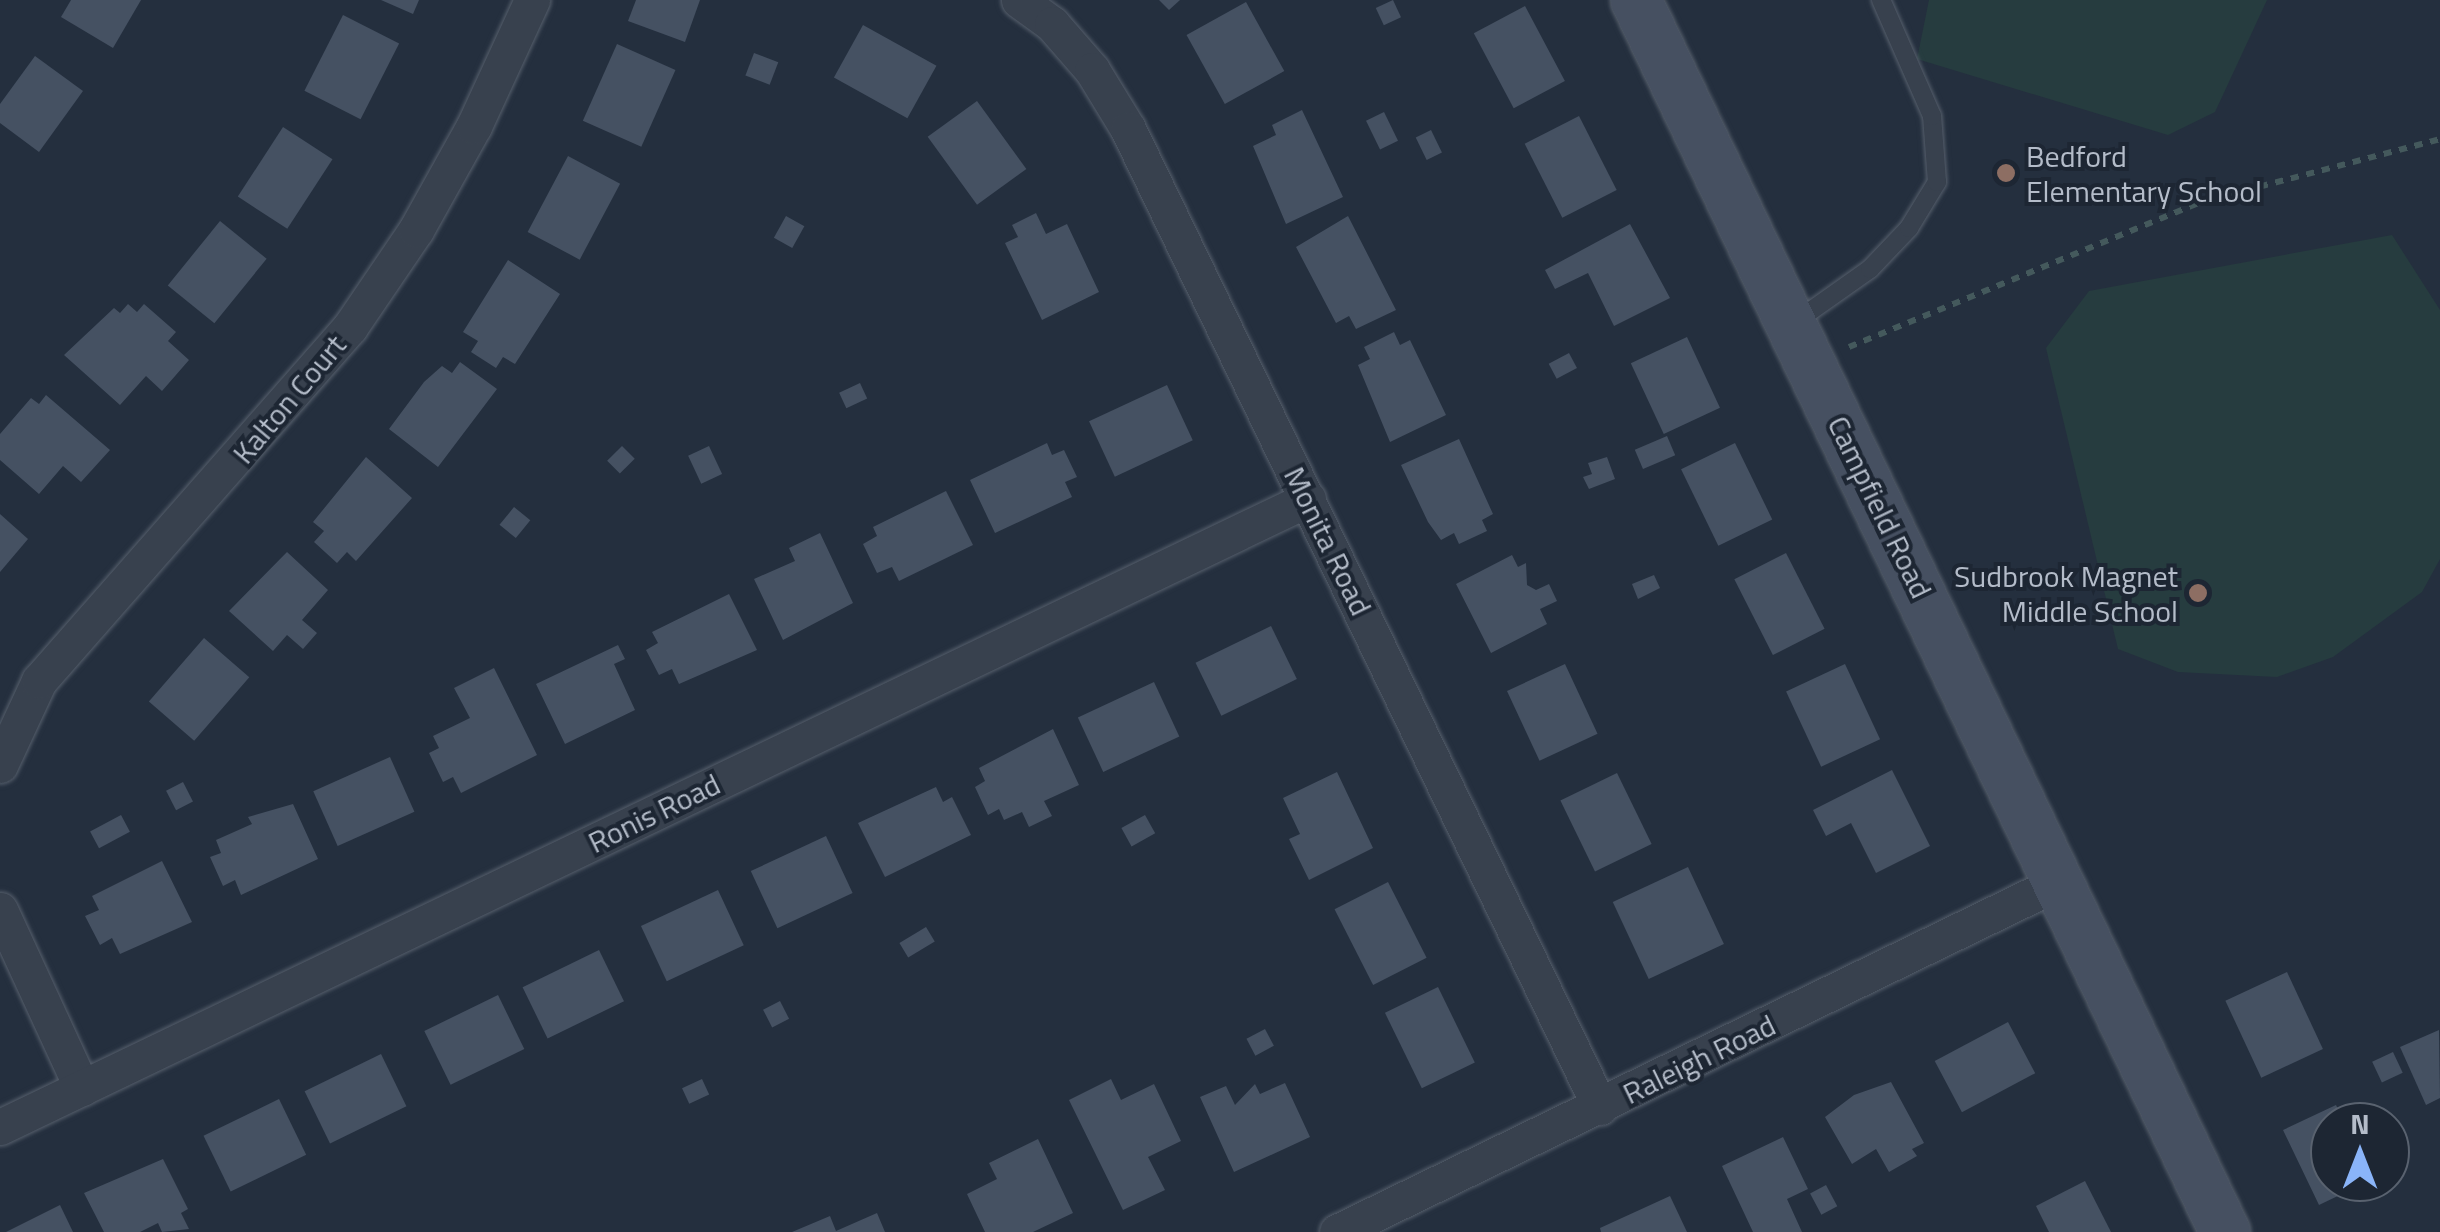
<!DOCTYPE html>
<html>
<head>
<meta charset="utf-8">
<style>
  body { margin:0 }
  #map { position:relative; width:2440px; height:1232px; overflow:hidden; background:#242f3e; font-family:"Titillium Web",sans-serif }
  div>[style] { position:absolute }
  .green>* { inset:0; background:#263c3f }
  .building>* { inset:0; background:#455162; transform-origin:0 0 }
  .path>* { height:6px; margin-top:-3px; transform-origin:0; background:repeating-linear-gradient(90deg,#44595c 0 8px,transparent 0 16px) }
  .roads { filter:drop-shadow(0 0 2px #565f6c) drop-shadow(0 0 2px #565f6c) }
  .lane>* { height:18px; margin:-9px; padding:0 9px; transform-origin:9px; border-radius:9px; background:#38414e }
  .street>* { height:35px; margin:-17.5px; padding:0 17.5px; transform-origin:17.5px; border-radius:17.5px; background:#38414e }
  .secondary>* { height:50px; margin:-25px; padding:0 25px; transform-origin:25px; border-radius:25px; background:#465061 }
  .dots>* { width:28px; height:28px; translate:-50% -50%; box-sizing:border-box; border:5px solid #1d2633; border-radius:50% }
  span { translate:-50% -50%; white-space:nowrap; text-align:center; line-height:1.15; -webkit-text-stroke:8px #1d2633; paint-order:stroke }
  .poi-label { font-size:30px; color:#b4bcc9 }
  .left { translate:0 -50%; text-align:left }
  .right { translate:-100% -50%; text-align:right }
  .street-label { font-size:30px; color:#b4bcc9 }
  .north { position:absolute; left:2310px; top:1102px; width:100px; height:100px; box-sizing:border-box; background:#1d2633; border:2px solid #59626f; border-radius:50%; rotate:0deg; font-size:28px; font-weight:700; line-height:40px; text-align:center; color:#b4bcc9 }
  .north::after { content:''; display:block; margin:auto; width:35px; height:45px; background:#8ab4f8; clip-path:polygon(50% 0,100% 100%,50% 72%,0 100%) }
</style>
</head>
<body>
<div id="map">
  <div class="green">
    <div style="clip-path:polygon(1929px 0,2267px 0,2215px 112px,2168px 135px,1917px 59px)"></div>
    <div style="clip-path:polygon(2392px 235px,2440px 310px,2440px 559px,2422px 592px,2333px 657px,2277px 677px,2178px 672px,2118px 649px,2046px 348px,2089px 291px)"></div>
  </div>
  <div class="building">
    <div style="clip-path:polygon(71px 0,141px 0,113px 48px,61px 17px)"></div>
    <div style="clip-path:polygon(381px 0,419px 0,413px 14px)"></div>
    <div style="clip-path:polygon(636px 0,700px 0,685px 42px,628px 21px)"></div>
    <div style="clip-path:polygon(1159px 0,1180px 0,1169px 10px)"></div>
    <div style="left:1393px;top:0;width:19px;height:19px;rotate:65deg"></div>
    <div style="left:1246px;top:2px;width:79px;height:68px;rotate:61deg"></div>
    <div style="left:1525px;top:6px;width:85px;height:58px;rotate:62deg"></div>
    <div style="left:343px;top:15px;width:63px;height:85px;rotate:27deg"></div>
    <div style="left:863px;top:25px;width:84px;height:60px;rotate:29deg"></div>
    <div style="left:617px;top:44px;width:64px;height:84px;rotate:24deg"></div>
    <div style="left:754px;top:53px;width:26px;height:24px;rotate:21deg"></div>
    <div style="clip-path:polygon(35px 56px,83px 91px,39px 152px,0 123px,0 104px)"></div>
    <div style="left:977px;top:101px;width:84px;height:61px;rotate:54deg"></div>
    <div style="clip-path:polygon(1302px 110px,1343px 197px,1286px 224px,1253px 146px,1276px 135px,1272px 125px)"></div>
    <div style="left:1384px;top:112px;width:32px;height:20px;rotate:64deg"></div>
    <div style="left:1579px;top:116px;width:83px;height:61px;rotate:63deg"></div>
    <div style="left:283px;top:127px;width:59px;height:83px;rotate:33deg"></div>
    <div style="left:1431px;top:130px;width:25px;height:17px;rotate:64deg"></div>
    <div style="left:568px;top:156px;width:59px;height:86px;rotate:28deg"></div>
    <div style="clip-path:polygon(1036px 213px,1046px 234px,1067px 224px,1099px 292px,1042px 320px,1005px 243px,1018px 237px,1012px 225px)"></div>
    <div style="left:786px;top:216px;width:21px;height:25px;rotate:29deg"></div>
    <div style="clip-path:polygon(1348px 216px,1396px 310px,1356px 329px,1349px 316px,1336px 323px,1296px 247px)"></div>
    <div style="left:220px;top:221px;width:60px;height:83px;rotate:39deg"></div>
    <div style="clip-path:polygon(1630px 224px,1670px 298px,1614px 326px,1588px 273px,1555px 289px,1545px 270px)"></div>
    <div style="clip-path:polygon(508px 260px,560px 294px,515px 364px,503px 357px,496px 368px,471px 352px,478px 341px,463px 332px)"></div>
    <div style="clip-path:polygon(128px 304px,137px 312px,144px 304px,176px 332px,168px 341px,189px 360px,162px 391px,146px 376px,120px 405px,64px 355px,114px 308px,120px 313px)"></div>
    <div style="clip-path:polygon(1394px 332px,1400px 345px,1410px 340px,1446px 415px,1390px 442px,1358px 365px,1370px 359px,1364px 347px)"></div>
    <div style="left:1687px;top:337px;width:78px;height:62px;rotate:65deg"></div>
    <div style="left:1569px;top:353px;width:17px;height:23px;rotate:62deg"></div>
    <div style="clip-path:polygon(460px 362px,497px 389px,438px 467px,389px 429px,424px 382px,442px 366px,452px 373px)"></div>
    <div style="left:860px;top:383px;width:17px;height:23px;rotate:65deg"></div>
    <div style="left:1167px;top:385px;width:61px;height:86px;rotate:65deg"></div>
    <div style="clip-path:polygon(46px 395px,110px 450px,81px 482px,63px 466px,39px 494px,0 460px,0 434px,31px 398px,39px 404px)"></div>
    <div style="left:1667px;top:436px;width:21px;height:35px;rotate:67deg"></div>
    <div style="clip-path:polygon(1459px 439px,1493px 514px,1482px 520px,1487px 531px,1459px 544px,1454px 533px,1441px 540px,1428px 522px,1401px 465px)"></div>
    <div style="clip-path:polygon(1047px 443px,1052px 455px,1064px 450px,1077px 477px,1065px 482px,1072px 497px,995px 533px,970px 480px)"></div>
    <div style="left:1735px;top:443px;width:85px;height:60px;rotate:64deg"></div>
    <div style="left:622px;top:446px;width:18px;height:21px;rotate:45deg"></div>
    <div style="left:709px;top:446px;width:31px;height:23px;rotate:65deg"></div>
    <div style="clip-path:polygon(366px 457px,412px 498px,356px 561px,347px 552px,337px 563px,314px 542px,324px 531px,313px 522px)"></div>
    <div style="clip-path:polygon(1607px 457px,1615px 479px,1589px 489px,1583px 477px,1592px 474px,1588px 463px)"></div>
    <div style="clip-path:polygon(946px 491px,973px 545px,899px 581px,892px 567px,877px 573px,863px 544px,877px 536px,873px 527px)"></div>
    <div style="left:514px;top:507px;width:21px;height:23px;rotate:39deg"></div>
    <div style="clip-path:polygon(0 514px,28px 539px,0 572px)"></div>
    <div style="clip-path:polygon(820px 533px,853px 603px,783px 640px,754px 579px,795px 561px,789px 548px)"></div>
    <div style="clip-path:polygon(287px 552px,328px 590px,302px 620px,317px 633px,303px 649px,287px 635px,273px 651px,229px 611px)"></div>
    <div style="left:1786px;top:553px;width:85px;height:58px;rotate:63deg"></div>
    <div style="clip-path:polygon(1512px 555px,1518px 567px,1526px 563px,1527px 585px,1536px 590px,1549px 584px,1557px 601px,1540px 609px,1547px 624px,1491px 653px,1456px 584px)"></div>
    <div style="clip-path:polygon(1654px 575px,1660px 588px,1638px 599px,1632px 584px)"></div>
    <div style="clip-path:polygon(729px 594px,757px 650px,679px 684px,672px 669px,659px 675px,646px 650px,658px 643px,652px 632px)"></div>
    <div style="left:1271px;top:626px;width:59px;height:84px;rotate:64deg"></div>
    <div style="left:204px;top:638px;width:60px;height:84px;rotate:41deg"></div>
    <div style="clip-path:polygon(618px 645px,625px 659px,614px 664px,635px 710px,565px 744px,536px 684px)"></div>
    <div style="left:1565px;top:664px;width:77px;height:64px;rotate:65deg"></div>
    <div style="left:1845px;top:664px;width:83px;height:65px;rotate:65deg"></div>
    <div style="clip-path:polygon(494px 668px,537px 755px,461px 793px,453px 777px,443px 782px,429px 753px,439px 748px,433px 736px,470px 718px,454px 688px)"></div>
    <div style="left:1154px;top:682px;width:60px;height:84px;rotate:65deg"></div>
    <div style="clip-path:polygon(1053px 729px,1079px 785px,1044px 801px,1052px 816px,1029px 827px,1022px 812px,1004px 820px,999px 809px,988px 815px,975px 787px,985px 781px,979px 768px)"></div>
    <div style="left:390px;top:757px;width:60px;height:84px;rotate:66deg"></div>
    <div style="clip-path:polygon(1892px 770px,1930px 846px,1876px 873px,1851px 823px,1826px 836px,1813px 810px)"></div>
    <div style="clip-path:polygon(1337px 772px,1373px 848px,1309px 880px,1289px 839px,1300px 834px,1283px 798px)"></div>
    <div style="left:1617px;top:773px;width:79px;height:63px;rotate:64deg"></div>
    <div style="left:183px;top:782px;width:22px;height:19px;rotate:63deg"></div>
    <div style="clip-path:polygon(936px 787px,943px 802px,952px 797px,971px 835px,885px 877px,858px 823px)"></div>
    <div style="clip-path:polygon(293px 804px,318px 859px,241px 895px,235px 880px,223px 886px,210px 857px,221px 853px,216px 840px,252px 824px,248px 817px)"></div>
    <div style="left:121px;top:815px;width:19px;height:35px;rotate:62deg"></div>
    <div style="left:1145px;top:815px;width:21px;height:27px;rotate:61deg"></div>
    <div style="left:826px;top:836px;width:63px;height:83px;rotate:65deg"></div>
    <div style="clip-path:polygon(162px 861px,192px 922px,120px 954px,112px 938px,100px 945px,85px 916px,99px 910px,92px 896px)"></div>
    <div style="left:1688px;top:867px;width:85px;height:83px;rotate:65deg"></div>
    <div style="left:1388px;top:882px;width:85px;height:60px;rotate:63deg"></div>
    <div style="left:718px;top:890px;width:61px;height:85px;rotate:65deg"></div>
    <div style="left:926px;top:927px;width:17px;height:31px;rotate:59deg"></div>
    <div style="left:599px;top:950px;width:57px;height:85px;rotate:64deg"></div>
    <div style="left:2287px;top:972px;width:85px;height:68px;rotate:65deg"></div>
    <div style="left:1438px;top:987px;width:84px;height:59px;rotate:64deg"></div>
    <div style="left:498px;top:995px;width:60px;height:82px;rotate:64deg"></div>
    <div style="left:780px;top:1001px;width:20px;height:19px;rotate:63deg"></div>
    <div style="left:2008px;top:1022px;width:58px;height:83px;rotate:62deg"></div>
    <div style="left:1265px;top:1029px;width:19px;height:21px;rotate:62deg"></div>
    <div style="clip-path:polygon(2439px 1030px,2440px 1098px,2426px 1105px,2400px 1047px)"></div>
    <div style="left:2393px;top:1052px;width:23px;height:23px;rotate:65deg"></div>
    <div style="left:381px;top:1054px;width:58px;height:85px;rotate:64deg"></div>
    <div style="left:702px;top:1079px;width:17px;height:22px;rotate:65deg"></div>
    <div style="clip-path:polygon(1111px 1079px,1121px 1100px,1154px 1084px,1181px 1141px,1148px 1157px,1165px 1190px,1123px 1210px,1069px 1100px)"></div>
    <div style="clip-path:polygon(1891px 1082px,1924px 1143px,1912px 1149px,1917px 1156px,1889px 1172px,1876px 1149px,1852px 1164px,1825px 1117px,1854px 1095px)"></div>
    <div style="clip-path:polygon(1285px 1083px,1310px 1137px,1234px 1172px,1200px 1097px,1226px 1086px,1235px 1105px,1255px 1084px,1260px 1094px)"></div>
    <div style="left:279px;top:1099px;width:62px;height:84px;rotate:64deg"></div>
    <div style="clip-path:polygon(2336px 1105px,2344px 1122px,2330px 1122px,2330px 1182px,2367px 1182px,2319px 1205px,2283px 1130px)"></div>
    <div style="clip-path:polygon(1783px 1137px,1808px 1189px,1787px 1199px,1802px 1232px,1753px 1232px,1722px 1166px)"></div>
    <div style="clip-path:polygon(1038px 1139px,1073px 1213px,1033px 1232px,985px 1232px,967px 1194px,997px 1179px,989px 1163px)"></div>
    <div style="clip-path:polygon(163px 1159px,188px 1209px,181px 1213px,189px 1229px,162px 1232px,158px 1223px,140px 1232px,104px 1232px,84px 1193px)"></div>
    <div style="clip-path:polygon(2085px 1181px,2111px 1232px,2049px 1232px,2036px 1206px)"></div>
    <div style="left:1826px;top:1185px;width:24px;height:18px;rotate:62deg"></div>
    <div style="clip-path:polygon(1670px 1196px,1687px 1232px,1601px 1232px,1600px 1228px)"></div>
    <div style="clip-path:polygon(60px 1205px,73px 1232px,6px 1232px)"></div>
    <div style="clip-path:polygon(877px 1213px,885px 1232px,792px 1232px,830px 1216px,836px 1231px)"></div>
  </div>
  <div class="path">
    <div style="left:1849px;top:347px;width:378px;rotate:-22.4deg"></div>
    <div style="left:2198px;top:203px;width:250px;rotate:-14.8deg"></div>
  </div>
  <div class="roads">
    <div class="lane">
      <div style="left:1795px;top:322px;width:92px;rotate:-35.2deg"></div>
      <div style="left:1870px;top:269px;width:57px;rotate:-46.4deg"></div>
      <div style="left:1909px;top:228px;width:54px;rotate:-58.7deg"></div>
      <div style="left:1937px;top:182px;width:66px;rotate:-94.3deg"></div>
      <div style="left:1932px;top:116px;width:127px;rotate:-113.7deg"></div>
    </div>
    <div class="street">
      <div style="left:1019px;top:0;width:41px;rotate:36deg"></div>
      <div style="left:1052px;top:24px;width:61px;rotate:49deg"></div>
      <div style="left:1092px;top:70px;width:69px;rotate:58.6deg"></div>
      <div style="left:1128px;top:129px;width:1086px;rotate:64.24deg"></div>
      <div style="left:0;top:765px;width:93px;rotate:-65.1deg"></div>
      <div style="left:39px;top:681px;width:471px;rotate:-48.7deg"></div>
      <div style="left:350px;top:327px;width:117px;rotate:-55.8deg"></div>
      <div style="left:416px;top:230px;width:119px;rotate:-60.9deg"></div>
      <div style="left:474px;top:126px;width:139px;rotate:-65.3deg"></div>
      <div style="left:0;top:910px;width:196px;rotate:65.3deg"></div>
      <div style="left:0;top:1127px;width:1451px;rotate:-25.65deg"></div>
      <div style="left:1337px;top:1232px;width:802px;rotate:-25.86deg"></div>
    </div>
    <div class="secondary">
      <div style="left:1636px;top:0;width:1366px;rotate:64.45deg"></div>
    </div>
  </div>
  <div class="dots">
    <div style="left:2006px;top:173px;background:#8d6e63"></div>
    <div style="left:2198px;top:593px;background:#8d6e63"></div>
  </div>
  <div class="poi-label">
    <span class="left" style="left:2026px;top:173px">Bedford<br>Elementary School</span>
    <span class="right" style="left:2178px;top:593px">Sudbrook Magnet<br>Middle School</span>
  </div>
  <div class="street-label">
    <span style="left:289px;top:399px;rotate:-50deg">Kalton Court</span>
    <span style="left:1880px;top:507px;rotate:64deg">Campfield Road</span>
    <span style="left:1328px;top:541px;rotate:64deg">Monita Road</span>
    <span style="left:654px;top:813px;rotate:-26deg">Ronis Road</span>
    <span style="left:1699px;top:1059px;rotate:-26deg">Raleigh Road</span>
  </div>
  <div class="north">N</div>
</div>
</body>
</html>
